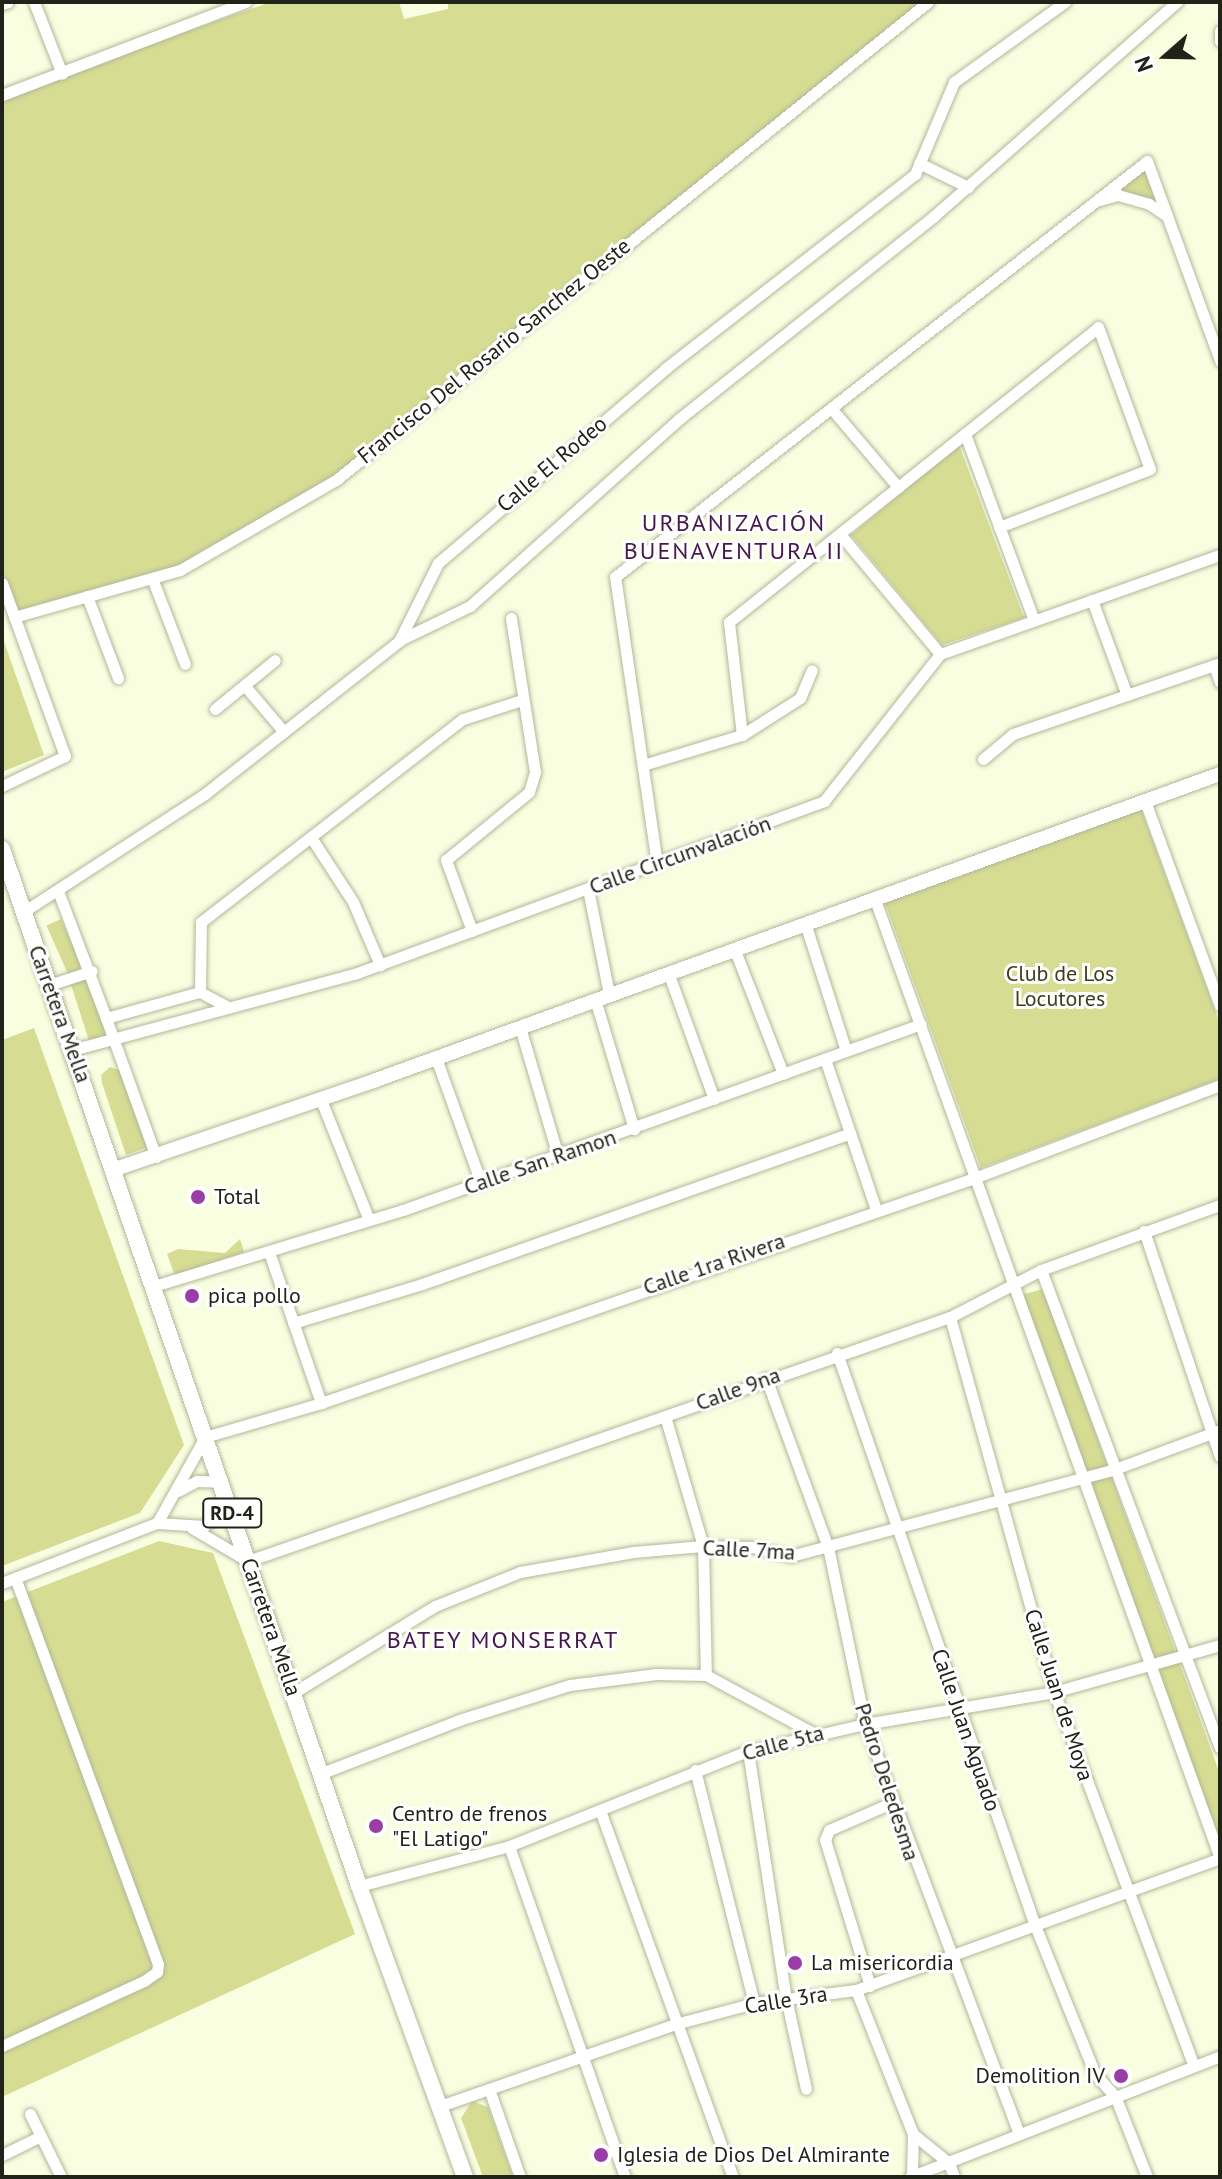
<!DOCTYPE html>
<html>
<head>
<meta charset="utf-8">
<style>
  body { margin:0 }
  #map { position:relative; width:1222px; height:2179px; overflow:hidden; background:#fafee1; font-family:"PT Sans",sans-serif }
  div>[style] { position:absolute }
  .green>* { inset:0; background:#d6dd93; transform-origin:0 0 }
  .roads { filter:drop-shadow(0 0 2px #b3b69a) drop-shadow(0 0 2px #b3b69a) }
  .minor>* { height:11px; margin:-5.5px; padding:0 5.5px; transform-origin:5.5px; border-radius:5.5px; background:#fff }
  .tertiary>* { height:14px; margin:-7px; padding:0 7px; transform-origin:7px; border-radius:7px; background:#fff }
  .primary>* { height:16px; margin:-8px; padding:0 8px; transform-origin:8px; border-radius:8px; background:#fff }
  .dots>* { width:22px; height:22px; translate:-50% -50%; box-sizing:border-box; border:4px solid #fff; border-radius:50% }
  span { translate:-50% -50%; white-space:nowrap; text-align:center; line-height:1.15; -webkit-text-stroke:6px #fff; paint-order:stroke }
  .shield-label span { padding:2px 6px; background:#fff; border:2px solid; border-radius:6px; -webkit-text-stroke-width:0 }
  .shield-label { font-size:20px; color:#212318; font-weight:700 }
  .street-label { font-size:22px; color:#212318 }
  .park-label { font-size:22px; color:#3c3f1a }
  .poi-label { font-size:22px; color:#212318 }
  .left { translate:0 -50%; text-align:left }
  .right { translate:-100% -50%; text-align:right }
  .neighbourhood-label { font-size:24px; color:#46194b; letter-spacing:2px }
  .frame { position:absolute; inset:0; border:4px solid #212318; pointer-events:none }
  .north { position:absolute; left:1126px; top:16px; width:80px; height:80px; -webkit-text-stroke:6px #fff; paint-order:stroke; rotate:250deg; font-size:22px; font-weight:700; line-height:32px; text-align:center; color:#212318 }
  .north::after { content:''; display:block; margin:auto; width:28px; height:36px; background:#212318; clip-path:polygon(50% 0,100% 100%,50% 72%,0 100%) }
</style>
</head>
<body>
<div id="map">
  <div class="green">
    <div style="clip-path:polygon(271px 2px,399px 2px,404px 19px,448px 9px,448px 2px,927px 2px,336px 480px,180px 570px,14px 617px,2px 582px,2px 95px)"></div>
    <div style="clip-path:polygon(1143px 168px,1160px 208px,1108px 194px)"></div>
    <div style="clip-path:polygon(959px 445px,1024px 618px,942px 645px,851px 535px)"></div>
    <div style="clip-path:polygon(2px 636px,44px 755px,2px 772px)"></div>
    <div style="clip-path:polygon(1141px 809px,1220px 1024px,1220px 1079px,981px 1168px,884px 900px)"></div>
    <div style="left:61px;top:919px;width:56px;height:16px;rotate:66deg"></div>
    <div style="left:87px;top:976px;width:64px;height:18px;rotate:72deg"></div>
    <div style="clip-path:polygon(34px 1028px,184px 1445px,140px 1513px,2px 1566px,2px 1040px)"></div>
    <div style="clip-path:polygon(110px 1067px,120px 1070px,148px 1147px,126px 1155px,102px 1083px,101px 1075px)"></div>
    <div style="clip-path:polygon(240px 1239px,244px 1252px,175px 1276px,167px 1254px,178px 1249px,225px 1253px)"></div>
    <div style="clip-path:polygon(1043px 1289px,1220px 1774px,1220px 1858px,1021px 1295px)"></div>
    <div style="clip-path:polygon(159px 1541px,213px 1553px,355px 1934px,2px 2097px,2px 1602px)"></div>
    <div style="clip-path:polygon(472px 2101px,488px 2107px,513px 2177px,483px 2177px,461px 2118px)"></div>
  </div>
  <div class="roads">
    <div class="minor">
      <div style="left:34px;top:2px;width:77px;rotate:68.7deg"></div>
      <div style="left:2px;top:4px;width:6px;rotate:-18deg"></div>
      <div style="left:1220px;top:31px;width:10px;rotate:90deg"></div>
      <div style="left:2px;top:95px;width:261px;rotate:-20.9deg"></div>
      <div style="left:919px;top:163px;width:55px;rotate:26.1deg"></div>
      <div style="left:1100px;top:200px;width:19px;rotate:-16deg"></div>
      <div style="left:1118px;top:195px;width:32px;rotate:16deg"></div>
      <div style="left:1149px;top:204px;width:22px;rotate:34deg"></div>
      <div style="left:831px;top:408px;width:104px;rotate:49.7deg"></div>
      <div style="left:965px;top:434px;width:199px;rotate:69.7deg"></div>
      <div style="left:840px;top:534px;width:156px;rotate:50.2deg"></div>
      <div style="left:152px;top:578px;width:92px;rotate:69deg"></div>
      <div style="left:2px;top:583px;width:184px;rotate:70deg"></div>
      <div style="left:65px;top:756px;width:70px;rotate:154.5deg"></div>
      <div style="left:87px;top:596px;width:88px;rotate:69.3deg"></div>
      <div style="left:1092px;top:600px;width:101px;rotate:69.8deg"></div>
      <div style="left:14px;top:617px;width:173px;rotate:-15.8deg"></div>
      <div style="left:180px;top:570px;width:180px;rotate:-30deg"></div>
      <div style="left:336px;top:480px;width:761px;rotate:-38.92deg"></div>
      <div style="left:400px;top:640px;width:78px;rotate:-25.9deg"></div>
      <div style="left:470px;top:606px;width:280px;rotate:-41.8deg"></div>
      <div style="left:679px;top:419px;width:326px;rotate:-38.5deg"></div>
      <div style="left:934px;top:216px;width:324px;rotate:-41.4deg"></div>
      <div style="left:1214px;top:665px;width:18px;rotate:71deg"></div>
      <div style="left:245px;top:686px;width:60px;rotate:49.7deg"></div>
      <div style="left:215px;top:709px;width:77px;rotate:-39.2deg"></div>
      <div style="left:742px;top:735px;width:114px;rotate:-96.6deg"></div>
      <div style="left:729px;top:622px;width:472px;rotate:-38.6deg"></div>
      <div style="left:1098px;top:327px;width:151px;rotate:69.9deg"></div>
      <div style="left:1150px;top:469px;width:162px;rotate:159deg"></div>
      <div style="left:983px;top:759px;width:39px;rotate:-40deg"></div>
      <div style="left:1013px;top:734px;width:219px;rotate:-18.9deg"></div>
      <div style="left:643px;top:765px;width:103px;rotate:-16.9deg"></div>
      <div style="left:742px;top:735px;width:69px;rotate:-32.5deg"></div>
      <div style="left:800px;top:698px;width:30px;rotate:-67deg"></div>
      <div style="left:1145px;top:801px;width:218px;rotate:69.9deg"></div>
      <div style="left:312px;top:839px;width:75px;rotate:56.9deg"></div>
      <div style="left:353px;top:902px;width:69px;rotate:66.8deg"></div>
      <div style="left:657px;top:864px;width:290px;rotate:-98.3deg"></div>
      <div style="left:615px;top:577px;width:675px;rotate:-38.02deg"></div>
      <div style="left:1147px;top:161px;width:213px;rotate:69.9deg"></div>
      <div style="left:588px;top:889px;width:107px;rotate:78.7deg"></div>
      <div style="left:58px;top:891px;width:136px;rotate:69.3deg"></div>
      <div style="left:874px;top:897px;width:1021px;rotate:70.2deg"></div>
      <div style="left:23px;top:912px;width:218px;rotate:-33deg"></div>
      <div style="left:206px;top:793px;width:246px;rotate:-38.2deg"></div>
      <div style="left:399px;top:641px;width:87px;rotate:-63.4deg"></div>
      <div style="left:438px;top:563px;width:300px;rotate:-40.5deg"></div>
      <div style="left:666px;top:368px;width:316px;rotate:-37.9deg"></div>
      <div style="left:915px;top:174px;width:100px;rotate:-67deg"></div>
      <div style="left:954px;top:82px;width:137px;rotate:-35.8deg"></div>
      <div style="left:805px;top:923px;width:134px;rotate:72.2deg"></div>
      <div style="left:472px;top:931px;width:76px;rotate:-110.1deg"></div>
      <div style="left:446px;top:860px;width:107px;rotate:-39.3deg"></div>
      <div style="left:529px;top:792px;width:21px;rotate:-73deg"></div>
      <div style="left:535px;top:772px;width:156px;rotate:-98.9deg"></div>
      <div style="left:734px;top:948px;width:135px;rotate:68.7deg"></div>
      <div style="left:668px;top:972px;width:135px;rotate:70.1deg"></div>
      <div style="left:49px;top:985px;width:45px;rotate:-18deg"></div>
      <div style="left:200px;top:992px;width:70px;rotate:-89.2deg"></div>
      <div style="left:201px;top:922px;width:331px;rotate:-37.8deg"></div>
      <div style="left:463px;top:719px;width:62px;rotate:-17.9deg"></div>
      <div style="left:595px;top:999px;width:136px;rotate:73.3deg"></div>
      <div style="left:520px;top:1027px;width:134px;rotate:73.6deg"></div>
      <div style="left:72px;top:1050px;width:295px;rotate:-15.1deg"></div>
      <div style="left:357px;top:973px;width:498px;rotate:-20.2deg"></div>
      <div style="left:824px;top:801px;width:187px;rotate:-51.7deg"></div>
      <div style="left:940px;top:654px;width:297px;rotate:-19.5deg"></div>
      <div style="left:436px;top:1058px;width:133px;rotate:70.2deg"></div>
      <div style="left:825px;top:1059px;width:159px;rotate:71.3deg"></div>
      <div style="left:321px;top:1100px;width:129px;rotate:68.2deg"></div>
      <div style="left:156px;top:1157px;width:148px;rotate:-109.8deg"></div>
      <div style="left:106px;top:1018px;width:98px;rotate:-15.5deg"></div>
      <div style="left:200px;top:992px;width:32px;rotate:28deg"></div>
      <div style="left:1144px;top:1231px;width:238px;rotate:71.4deg"></div>
      <div style="left:269px;top:1252px;width:160px;rotate:71deg"></div>
      <div style="left:1041px;top:1270px;width:510px;rotate:69.47deg"></div>
      <div style="left:154px;top:1286px;width:260px;rotate:-17deg"></div>
      <div style="left:403px;top:1210px;width:550px;rotate:-19.75deg"></div>
      <div style="left:950px;top:1317px;width:389px;rotate:74.5deg"></div>
      <div style="left:1054px;top:1692px;width:399px;rotate:69.5deg"></div>
      <div style="left:293px;top:1323px;width:135px;rotate:-16.8deg"></div>
      <div style="left:422px;top:1284px;width:454px;rotate:-19.4deg"></div>
      <div style="left:837px;top:1353px;width:603px;rotate:70.93deg"></div>
      <div style="left:1034px;top:1923px;width:163px;rotate:68deg"></div>
      <div style="left:1095px;top:2074px;width:30px;rotate:48deg"></div>
      <div style="left:1115px;top:2096px;width:87px;rotate:68.4deg"></div>
      <div style="left:766px;top:1378px;width:180px;rotate:69.9deg"></div>
      <div style="left:828px;top:1547px;width:181px;rotate:78.2deg"></div>
      <div style="left:865px;top:1724px;width:438px;rotate:69.4deg"></div>
      <div style="left:665px;top:1416px;width:135px;rotate:73.7deg"></div>
      <div style="left:703px;top:1546px;width:129px;rotate:88.7deg"></div>
      <div style="left:178px;top:1491px;width:21px;rotate:-28deg"></div>
      <div style="left:197px;top:1481px;width:24px;rotate:2deg"></div>
      <div style="left:157px;top:1523px;width:98px;rotate:-60.8deg"></div>
      <div style="left:205px;top:1437px;width:121px;rotate:-16.3deg"></div>
      <div style="left:321px;top:1403px;width:694px;rotate:-19.01deg"></div>
      <div style="left:977px;top:1177px;width:260px;rotate:-20.7deg"></div>
      <div style="left:192px;top:1528px;width:65px;rotate:30.5deg"></div>
      <div style="left:248px;top:1561px;width:743px;rotate:-19.17deg"></div>
      <div style="left:950px;top:1317px;width:102px;rotate:-27.3deg"></div>
      <div style="left:1041px;top:1270px;width:190px;rotate:-20deg"></div>
      <div style="left:2px;top:1583px;width:166px;rotate:-21.2deg"></div>
      <div style="left:157px;top:1523px;width:47px;rotate:3.7deg"></div>
      <div style="left:204px;top:1526px;width:33px;rotate:-43deg"></div>
      <div style="left:293px;top:1693px;width:167px;rotate:-31.5deg"></div>
      <div style="left:435px;top:1606px;width:92px;rotate:-21.8deg"></div>
      <div style="left:520px;top:1572px;width:115px;rotate:-10deg"></div>
      <div style="left:633px;top:1552px;width:70px;rotate:-4.9deg"></div>
      <div style="left:703px;top:1546px;width:49px;rotate:1.2deg"></div>
      <div style="left:752px;top:1547px;width:40px;rotate:13deg"></div>
      <div style="left:791px;top:1556px;width:335px;rotate:-15deg"></div>
      <div style="left:1115px;top:1469px;width:112px;rotate:-20.4deg"></div>
      <div style="left:748px;top:1751px;width:250px;rotate:81.3deg"></div>
      <div style="left:786px;top:1998px;width:93px;rotate:77.6deg"></div>
      <div style="left:695px;top:1770px;width:240px;rotate:75.8deg"></div>
      <div style="left:322px;top:1773px;width:147px;rotate:-21.1deg"></div>
      <div style="left:459px;top:1720px;width:116px;rotate:-17.5deg"></div>
      <div style="left:570px;top:1685px;width:87px;rotate:-7.3deg"></div>
      <div style="left:656px;top:1674px;width:50px;rotate:1.1deg"></div>
      <div style="left:706px;top:1675px;width:124px;rotate:28.4deg"></div>
      <div style="left:601px;top:1813px;width:387px;rotate:70.1deg"></div>
      <div style="left:509px;top:1846px;width:351px;rotate:70.7deg"></div>
      <div style="left:359px;top:1886px;width:155px;rotate:-14.9deg"></div>
      <div style="left:509px;top:1846px;width:257px;rotate:-21.7deg"></div>
      <div style="left:748px;top:1751px;width:120px;rotate:-13deg"></div>
      <div style="left:865px;top:1724px;width:192px;rotate:-9.6deg"></div>
      <div style="left:1054px;top:1692px;width:173px;rotate:-15.8deg"></div>
      <div style="left:870px;top:1986px;width:153px;rotate:-107.1deg"></div>
      <div style="left:825px;top:1840px;width:11px;rotate:-68deg"></div>
      <div style="left:829px;top:1830px;width:68px;rotate:-23.5deg"></div>
      <div style="left:856px;top:1990px;width:155px;rotate:68.4deg"></div>
      <div style="left:913px;top:2134px;width:42px;rotate:91.4deg"></div>
      <div style="left:2px;top:2046px;width:156px;rotate:-24.6deg"></div>
      <div style="left:144px;top:1981px;width:16px;rotate:-35deg"></div>
      <div style="left:157px;top:1972px;width:8px;rotate:-83deg"></div>
      <div style="left:158px;top:1964px;width:412px;rotate:-110.3deg"></div>
      <div style="left:489px;top:2089px;width:93px;rotate:70.6deg"></div>
      <div style="left:440px;top:2106px;width:253px;rotate:-19.2deg"></div>
      <div style="left:679px;top:2023px;width:78px;rotate:-14.9deg"></div>
      <div style="left:754px;top:2003px;width:103px;rotate:-7.3deg"></div>
      <div style="left:856px;top:1990px;width:387px;rotate:-19.9deg"></div>
      <div style="left:30px;top:2114px;width:70px;rotate:63.8deg"></div>
      <div style="left:913px;top:2134px;width:46px;rotate:38.9deg"></div>
      <div style="left:949px;top:2163px;width:15px;rotate:70deg"></div>
      <div style="left:2px;top:2155px;width:43px;rotate:-26deg"></div>
      <div style="left:910px;top:2177px;width:333px;rotate:-21.3deg"></div>
    </div>
    <div class="tertiary">
      <div style="left:115px;top:1169px;width:276px;rotate:-18.8deg"></div>
      <div style="left:376px;top:1080px;width:898px;rotate:-19.93deg"></div>
    </div>
    <div class="primary">
      <div style="left:2px;top:849px;width:1097px;rotate:71deg"></div>
      <div style="left:359px;top:1886px;width:310px;rotate:70deg"></div>
    </div>
  </div>
  <div class="dots">
    <div style="left:198px;top:1197px;background:#9a3da6"></div>
    <div style="left:192px;top:1296px;background:#9a3da6"></div>
    <div style="left:376px;top:1826px;background:#9a3da6"></div>
    <div style="left:795px;top:1963px;background:#9a3da6"></div>
    <div style="left:1121px;top:2076px;background:#9a3da6"></div>
    <div style="left:601px;top:2155px;background:#9a3da6"></div>
  </div>
  <div class="shield-label">
    <span style="left:232px;top:1513px">RD-4</span>
  </div>
  <div class="street-label">
    <span style="left:494px;top:351px;rotate:-39deg">Francisco Del Rosario Sanchez Oeste</span>
    <span style="left:552px;top:464px;rotate:-40deg">Calle El Rodeo</span>
    <span style="left:680px;top:855px;rotate:-20deg">Calle Circunvalación</span>
    <span style="left:60px;top:1014px;rotate:70deg">Carretera Mella</span>
    <span style="left:540px;top:1162px;rotate:-19deg">Calle San Ramon</span>
    <span style="left:714px;top:1264px;rotate:-19deg">Calle 1ra Rivera</span>
    <span style="left:738px;top:1389px;rotate:-20deg">Calle 9na</span>
    <span style="left:749px;top:1550px;rotate:3deg">Calle 7ma</span>
    <span style="left:271px;top:1627px;rotate:71deg">Carretera Mella</span>
    <span style="left:1059px;top:1695px;rotate:72deg">Calle Juan de Moya</span>
    <span style="left:966px;top:1730px;rotate:71deg">Calle Juan Aguado</span>
    <span style="left:783px;top:1743px;rotate:-15deg">Calle 5ta</span>
    <span style="left:887px;top:1782px;rotate:72deg">Pedro Deledesma</span>
    <span style="left:786px;top:2000px;rotate:-9deg">Calle 3ra</span>
  </div>
  <div class="park-label">
    <span style="left:1060px;top:986px">Club de Los<br>Locutores</span>
  </div>
  <div class="poi-label">
    <span class="left" style="left:214px;top:1197px">Total</span>
    <span class="left" style="left:208px;top:1296px">pica pollo</span>
    <span class="left" style="left:392px;top:1826px">Centro de frenos<br>"El Latigo"</span>
    <span class="left" style="left:811px;top:1963px">La misericordia</span>
    <span class="right" style="left:1105px;top:2076px">Demolition IV</span>
    <span class="left" style="left:617px;top:2155px">Iglesia de Dios Del Almirante</span>
  </div>
  <div class="neighbourhood-label">
    <span style="left:734px;top:537px">URBANIZACIÓN<br>BUENAVENTURA II</span>
    <span style="left:503px;top:1640px">BATEY MONSERRAT</span>
  </div>
  <div class="frame"></div>
  <div class="north">N</div>
</div>
</body>
</html>
